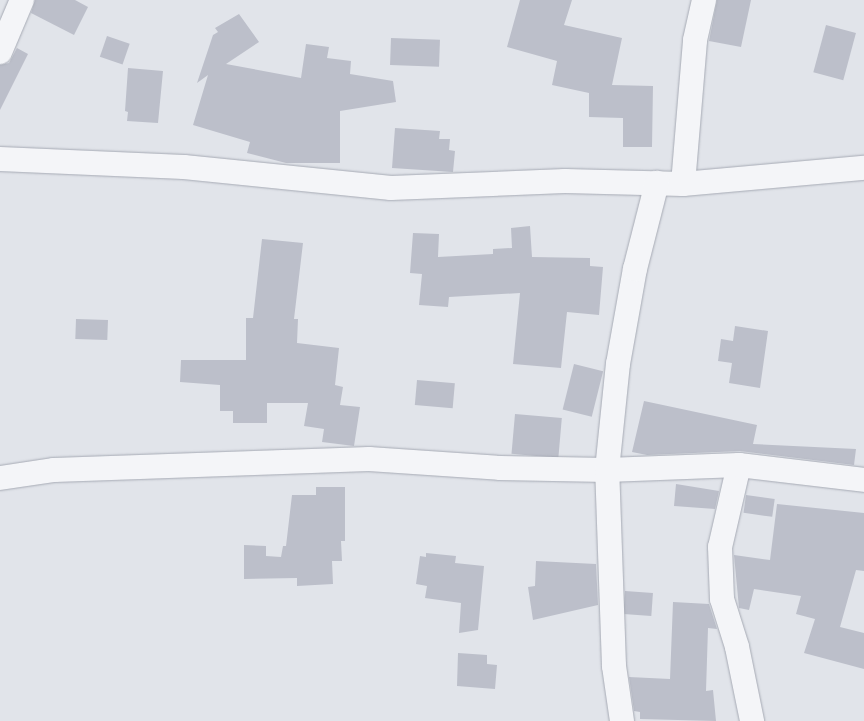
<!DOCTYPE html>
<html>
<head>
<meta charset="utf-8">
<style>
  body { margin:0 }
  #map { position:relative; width:864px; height:721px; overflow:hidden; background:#e1e4ea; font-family:Manrope,sans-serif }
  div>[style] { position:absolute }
  .building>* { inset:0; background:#bcbfca; transform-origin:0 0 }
  .roads { filter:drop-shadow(0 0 1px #a6aab4) drop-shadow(0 0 1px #a6aab4) }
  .minor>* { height:24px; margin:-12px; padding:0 12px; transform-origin:12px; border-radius:12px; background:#f4f5f8 }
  span { translate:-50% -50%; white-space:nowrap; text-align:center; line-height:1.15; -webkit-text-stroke:4px #f1f3f7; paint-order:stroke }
</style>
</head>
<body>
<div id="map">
  <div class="building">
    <div style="clip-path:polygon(35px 0,75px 0,88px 7px,74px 35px,31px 13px)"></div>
    <div style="clip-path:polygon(520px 0,572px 0,564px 25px,622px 38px,612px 85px,653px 86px,652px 147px,623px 147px,623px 118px,589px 117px,589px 93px,552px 85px,557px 61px,507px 47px)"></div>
    <div style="clip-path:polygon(717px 0,751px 0,741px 47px,709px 41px)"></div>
    <div style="clip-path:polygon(239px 14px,259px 42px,226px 64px,301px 78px,306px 44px,329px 47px,327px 58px,351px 61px,350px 74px,393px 81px,396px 102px,340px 111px,340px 163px,286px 163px,247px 153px,250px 142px,193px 125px,208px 75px,197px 83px,213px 35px,218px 32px,215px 28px)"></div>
    <div style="left:826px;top:25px;width:31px;height:49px;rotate:15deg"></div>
    <div style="left:107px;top:36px;width:24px;height:22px;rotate:19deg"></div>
    <div style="left:391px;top:38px;width:49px;height:27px;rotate:2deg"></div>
    <div style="clip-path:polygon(17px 48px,28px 54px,0 110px,0 65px,9px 63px)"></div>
    <div style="clip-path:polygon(128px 68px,163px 71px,158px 123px,127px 121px,128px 112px,125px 111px)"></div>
    <div style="clip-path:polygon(395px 128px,440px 131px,439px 139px,450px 139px,449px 150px,455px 151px,453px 172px,392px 168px)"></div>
    <div style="clip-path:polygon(530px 226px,532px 257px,590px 258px,590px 266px,603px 267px,599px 315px,567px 312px,561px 368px,513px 364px,520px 293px,449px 297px,448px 307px,419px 305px,422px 274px,410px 273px,413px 233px,439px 234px,438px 257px,493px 254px,493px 249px,512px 248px,511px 228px)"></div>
    <div style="clip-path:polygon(262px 239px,303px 243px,294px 319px,298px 319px,297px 343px,339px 348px,335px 385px,343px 387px,340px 405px,360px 407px,354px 446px,322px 442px,324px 429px,304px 426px,308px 403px,267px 403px,267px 423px,233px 423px,233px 411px,220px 411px,220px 385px,180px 382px,181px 360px,246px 360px,246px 318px,253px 318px)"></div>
    <div style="left:76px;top:319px;width:32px;height:20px;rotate:2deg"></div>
    <div style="clip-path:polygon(735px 326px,768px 331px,760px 388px,729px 383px,732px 363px,718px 361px,721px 339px,733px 341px)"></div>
    <div style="left:574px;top:364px;width:30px;height:47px;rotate:14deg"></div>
    <div style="left:417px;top:380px;width:38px;height:25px;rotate:5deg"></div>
    <div style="clip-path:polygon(644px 401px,757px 425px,753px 444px,856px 449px,854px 465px,740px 451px,647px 455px,632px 452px)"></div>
    <div style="left:515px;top:414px;width:47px;height:40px;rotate:5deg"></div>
    <div style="clip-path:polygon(676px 484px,719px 491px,715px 509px,674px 506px)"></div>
    <div style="clip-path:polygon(316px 487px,345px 487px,345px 541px,341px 541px,342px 561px,332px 561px,333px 584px,297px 586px,297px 578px,244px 579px,244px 545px,266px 546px,266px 556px,281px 557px,283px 546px,286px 546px,292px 495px,316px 495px)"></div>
    <div style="left:746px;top:495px;width:29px;height:18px;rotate:8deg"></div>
    <div style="clip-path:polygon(777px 504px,864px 513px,864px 571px,856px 570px,840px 627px,864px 633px,864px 669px,804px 653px,815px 619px,796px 614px,801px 596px,754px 589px,749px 610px,739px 608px,734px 555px,770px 560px)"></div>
    <div style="clip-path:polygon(426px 553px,456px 556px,455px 563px,484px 566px,478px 630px,459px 633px,461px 603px,425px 598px,427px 586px,416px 584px,420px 556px,426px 557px)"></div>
    <div style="clip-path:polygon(536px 561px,596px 564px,598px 605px,533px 620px,528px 587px,535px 586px)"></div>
    <div style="left:625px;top:591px;width:28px;height:23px;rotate:4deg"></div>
    <div style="clip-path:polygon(673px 602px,709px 604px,717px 629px,708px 628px,706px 691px,713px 690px,716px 721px,640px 719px,640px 712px,634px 711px,629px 677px,670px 679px)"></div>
    <div style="clip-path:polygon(458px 653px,487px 655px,487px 664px,497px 665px,495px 689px,457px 686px)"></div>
  </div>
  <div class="roads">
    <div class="minor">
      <div style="left:0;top:52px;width:56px;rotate:-67.1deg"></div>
      <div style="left:0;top:159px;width:184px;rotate:2.5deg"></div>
      <div style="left:184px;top:167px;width:208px;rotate:5.8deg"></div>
      <div style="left:391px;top:188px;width:174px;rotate:-2.3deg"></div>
      <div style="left:565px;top:181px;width:118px;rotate:1.5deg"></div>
      <div style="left:683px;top:184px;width:182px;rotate:-5.1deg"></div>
      <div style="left:683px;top:184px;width:144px;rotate:-85.2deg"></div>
      <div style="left:695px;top:40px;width:41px;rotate:-77.3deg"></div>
      <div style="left:739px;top:465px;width:84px;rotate:103deg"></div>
      <div style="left:720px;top:547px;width:52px;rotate:87.8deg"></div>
      <div style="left:722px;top:599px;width:50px;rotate:72.6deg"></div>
      <div style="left:737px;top:647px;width:76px;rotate:78.5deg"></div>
      <div style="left:0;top:478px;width:55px;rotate:-8.4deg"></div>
      <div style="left:54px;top:470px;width:315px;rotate:-2deg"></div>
      <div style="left:369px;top:459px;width:131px;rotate:3.9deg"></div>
      <div style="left:500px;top:468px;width:107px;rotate:1.1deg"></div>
      <div style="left:607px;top:470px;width:132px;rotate:-2.2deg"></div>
      <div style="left:739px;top:465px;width:126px;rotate:6.8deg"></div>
      <div style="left:622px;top:721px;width:56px;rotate:-98.3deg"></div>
      <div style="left:614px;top:666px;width:196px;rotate:-92deg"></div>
      <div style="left:607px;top:470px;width:107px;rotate:-84.1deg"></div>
      <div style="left:618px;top:364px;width:97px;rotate:-79.9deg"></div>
      <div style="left:635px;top:269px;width:89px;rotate:-75.7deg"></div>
    </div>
  </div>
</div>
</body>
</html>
